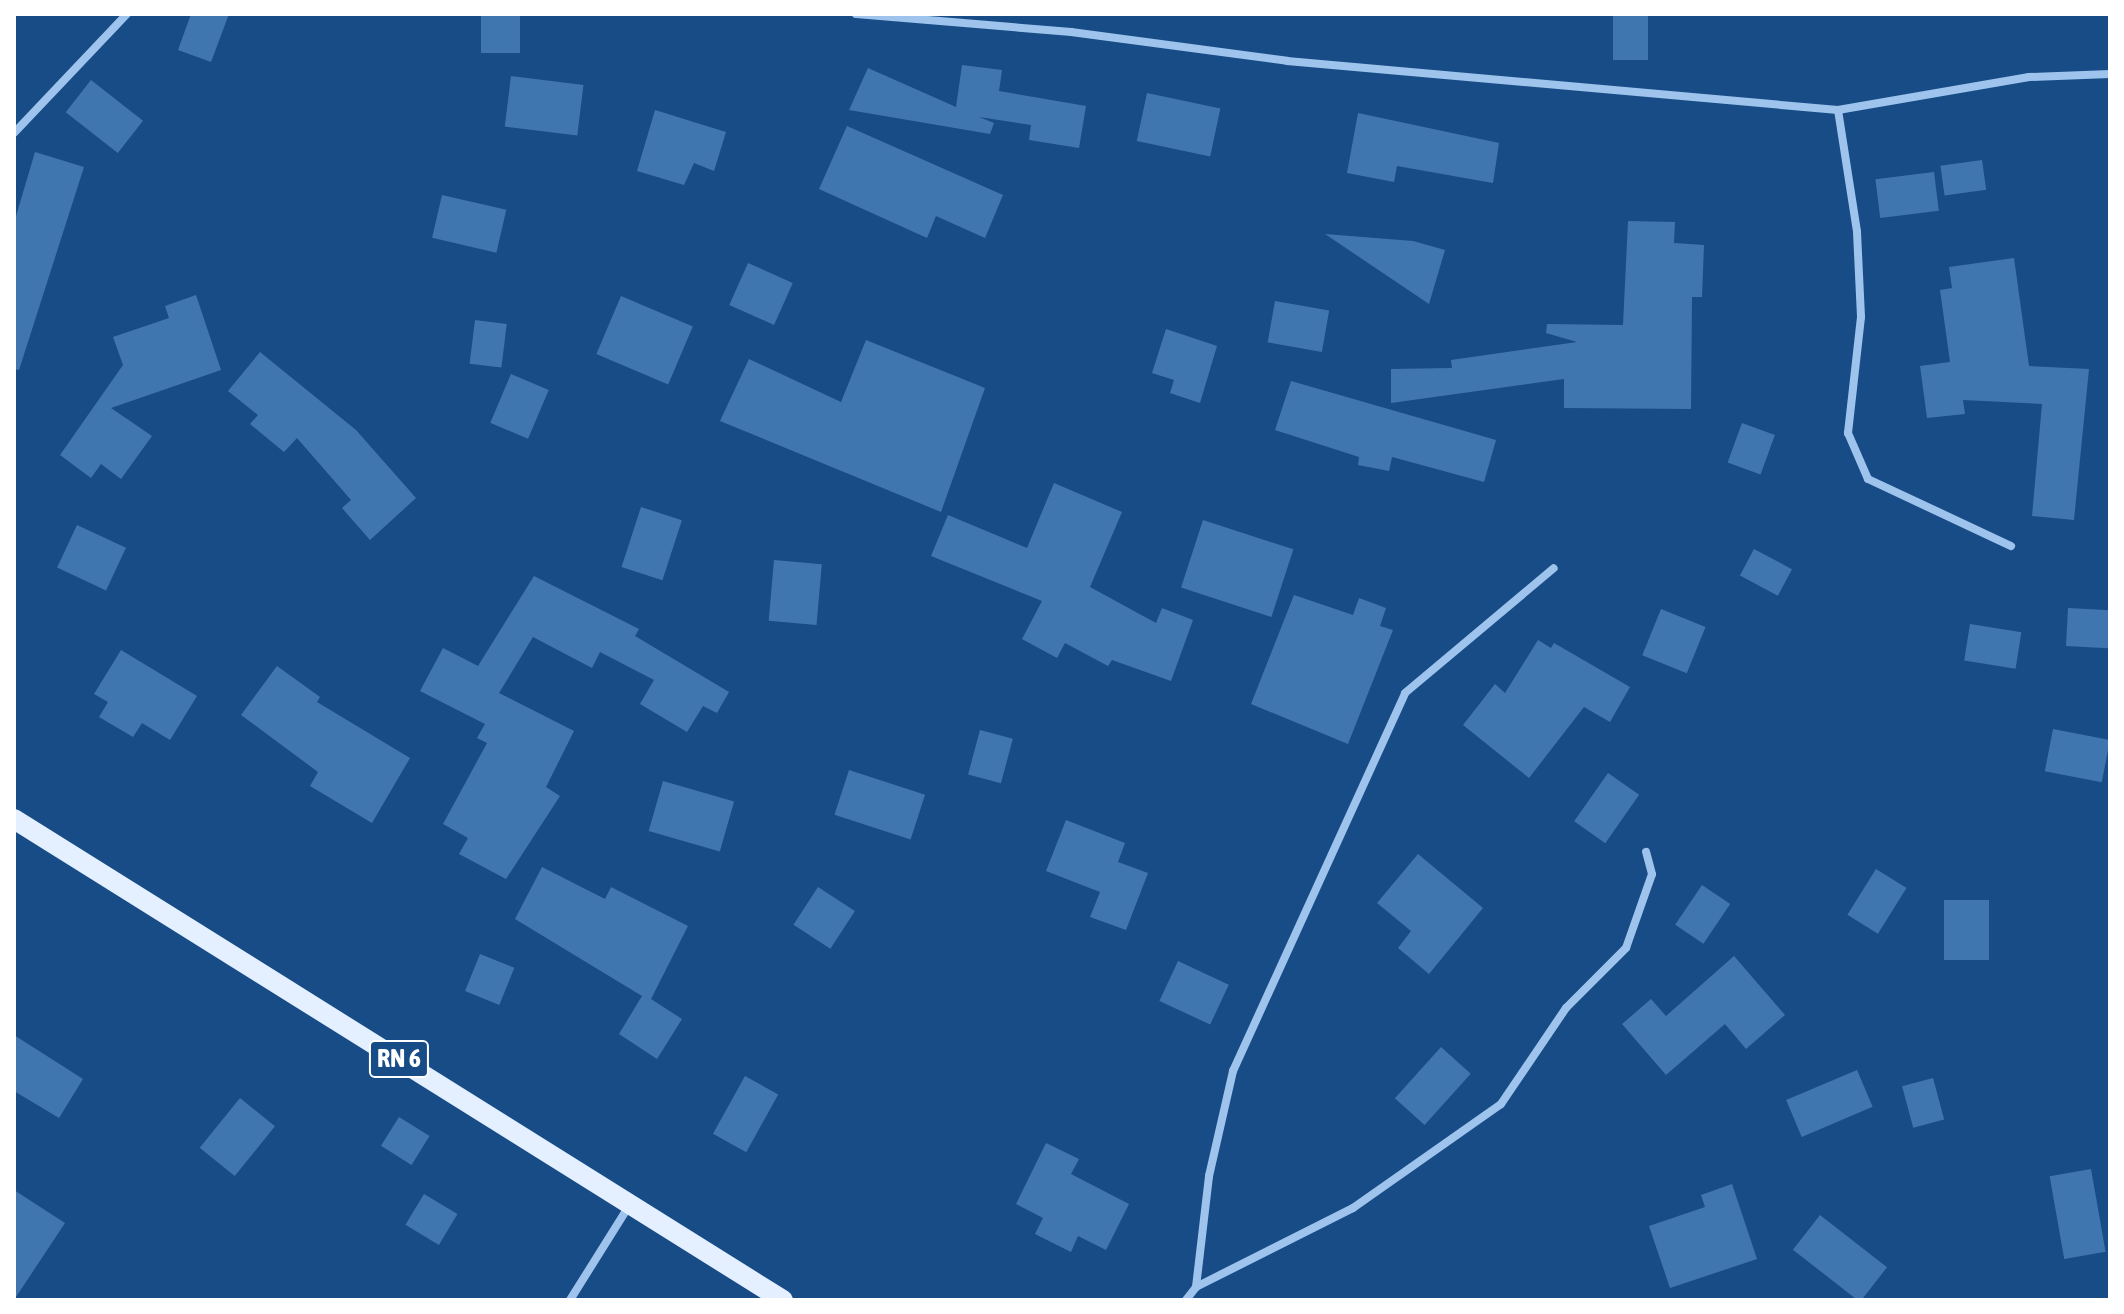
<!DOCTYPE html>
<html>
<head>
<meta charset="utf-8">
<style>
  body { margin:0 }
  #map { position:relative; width:2124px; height:1314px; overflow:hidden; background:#184c86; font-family:"Asap Condensed",sans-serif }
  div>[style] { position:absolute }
  .building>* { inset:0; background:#4076af; transform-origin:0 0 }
  .minor>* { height:8px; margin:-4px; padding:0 4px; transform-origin:4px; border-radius:4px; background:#9ec4ed }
  .primary>* { height:20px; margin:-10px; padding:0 10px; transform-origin:10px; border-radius:10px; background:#e4efff }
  span { translate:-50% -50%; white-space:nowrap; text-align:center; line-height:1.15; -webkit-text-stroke:6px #184c86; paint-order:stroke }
  .shield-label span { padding:2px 6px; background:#184c86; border:2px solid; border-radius:6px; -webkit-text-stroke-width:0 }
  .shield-label { font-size:26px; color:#fff; font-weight:700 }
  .frame { position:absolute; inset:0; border:16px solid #fff; pointer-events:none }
</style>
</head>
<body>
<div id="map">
  <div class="building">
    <div style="clip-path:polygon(191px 14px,229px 14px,211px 62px,178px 50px)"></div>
    <div style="left:481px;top:14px;width:39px;height:39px"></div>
    <div style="left:1613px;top:14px;width:35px;height:46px"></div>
    <div style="clip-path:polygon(962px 65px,1002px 70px,999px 91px,1086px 106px,1079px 148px,1029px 140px,1031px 125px,979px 117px,994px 123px,990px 134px,849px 110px,868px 68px,956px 107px)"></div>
    <div style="left:511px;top:76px;width:73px;height:51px;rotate:7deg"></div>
    <div style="left:91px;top:80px;width:66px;height:41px;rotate:38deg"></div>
    <div style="left:1147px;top:93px;width:75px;height:49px;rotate:12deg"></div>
    <div style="clip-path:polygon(655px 110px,726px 132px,714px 171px,694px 163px,684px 185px,637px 171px)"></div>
    <div style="clip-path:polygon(1358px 113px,1499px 143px,1493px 183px,1397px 166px,1394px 182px,1347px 173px)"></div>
    <div style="clip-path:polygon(847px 126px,1003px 195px,985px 238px,936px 216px,927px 238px,819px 189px)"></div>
    <div style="clip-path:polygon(35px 152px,84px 167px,19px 370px,14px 369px,14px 223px)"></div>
    <div style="left:1982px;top:160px;width:30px;height:42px;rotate:82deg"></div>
    <div style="left:1934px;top:172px;width:39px;height:59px;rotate:83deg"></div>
    <div style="left:442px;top:195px;width:66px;height:44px;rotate:13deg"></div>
    <div style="clip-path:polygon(1628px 221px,1675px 222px,1674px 243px,1704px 245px,1702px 297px,1692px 297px,1691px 409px,1564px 408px,1564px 379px,1391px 403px,1391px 369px,1452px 368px,1451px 360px,1577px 342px,1546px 333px,1547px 324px,1623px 325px)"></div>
    <div style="clip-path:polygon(1325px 234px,1413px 241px,1445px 250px,1429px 304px)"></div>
    <div style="clip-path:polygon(2014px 258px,2029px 366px,2089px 369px,2074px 520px,2032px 516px,2042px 404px,1963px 400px,1965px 414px,1927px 418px,1920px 366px,1950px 362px,1940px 290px,1952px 288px,1949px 267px)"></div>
    <div style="left:748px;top:263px;width:49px;height:46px;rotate:24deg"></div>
    <div style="clip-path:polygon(196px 295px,221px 370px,111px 408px,152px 436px,121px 479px,101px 464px,91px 478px,60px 455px,123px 365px,113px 337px,169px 318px,165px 306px)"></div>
    <div style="left:621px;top:296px;width:78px;height:63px;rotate:23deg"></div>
    <div style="left:1275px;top:301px;width:55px;height:42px;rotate:10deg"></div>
    <div style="left:475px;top:320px;width:32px;height:44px;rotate:7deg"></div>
    <div style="clip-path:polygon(1166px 329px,1217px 346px,1200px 403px,1170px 393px,1174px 380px,1152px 373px)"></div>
    <div style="clip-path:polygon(866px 340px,985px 388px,941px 512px,720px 421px,749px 359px,841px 402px)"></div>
    <div style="clip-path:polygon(260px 352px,356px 430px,416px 498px,370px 540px,342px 508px,351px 500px,297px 438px,284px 452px,250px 424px,258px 415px,228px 391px)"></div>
    <div style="left:511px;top:374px;width:41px;height:53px;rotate:23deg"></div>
    <div style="clip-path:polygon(1291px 381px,1496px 440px,1484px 482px,1392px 457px,1389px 471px,1358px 465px,1359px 457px,1275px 430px)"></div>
    <div style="left:1742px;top:423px;width:35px;height:42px;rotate:20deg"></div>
    <div style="clip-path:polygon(1054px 483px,1122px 512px,1090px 587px,1156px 623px,1162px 608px,1193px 620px,1171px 681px,1112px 660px,1108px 666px,1065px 643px,1057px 658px,1022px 639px,1042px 601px,931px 556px,948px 515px,1027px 548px)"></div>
    <div style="left:641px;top:507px;width:43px;height:63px;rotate:18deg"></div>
    <div style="left:1203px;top:520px;width:95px;height:71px;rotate:18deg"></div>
    <div style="left:77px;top:525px;width:54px;height:47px;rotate:25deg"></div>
    <div style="left:1754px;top:549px;width:43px;height:30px;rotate:28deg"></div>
    <div style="left:774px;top:560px;width:48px;height:61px;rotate:5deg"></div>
    <div style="clip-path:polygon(534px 576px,639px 629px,635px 636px,729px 692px,717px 713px,703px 706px,687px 732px,640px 704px,654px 680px,600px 652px,592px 668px,533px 637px,499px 693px,574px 731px,546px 787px,560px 796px,506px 879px,459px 854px,468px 838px,443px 824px,487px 743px,477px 738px,485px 724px,420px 691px,443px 648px,478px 666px)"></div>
    <div style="clip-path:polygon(1294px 595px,1353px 615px,1359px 598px,1386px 608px,1380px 626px,1393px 630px,1348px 744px,1251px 704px)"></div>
    <div style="left:2068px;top:608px;width:42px;height:38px;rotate:3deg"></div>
    <div style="left:1661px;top:609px;width:48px;height:50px;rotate:22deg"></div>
    <div style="left:1970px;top:624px;width:52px;height:37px;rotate:9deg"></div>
    <div style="clip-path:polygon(1538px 640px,1551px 648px,1554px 643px,1630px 687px,1610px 722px,1584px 707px,1529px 778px,1463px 725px,1495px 684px,1505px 693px)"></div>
    <div style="clip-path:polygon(121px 650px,197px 696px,170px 740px,142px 723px,133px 737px,99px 717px,108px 702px,94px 694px)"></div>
    <div style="clip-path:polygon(277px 666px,320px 697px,317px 702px,410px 758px,372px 823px,310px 786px,318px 772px,241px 715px)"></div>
    <div style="left:2053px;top:729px;width:58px;height:43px;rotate:11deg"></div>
    <div style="left:980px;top:730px;width:34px;height:46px;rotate:15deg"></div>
    <div style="left:849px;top:770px;width:80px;height:47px;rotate:18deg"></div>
    <div style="left:1608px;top:773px;width:38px;height:59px;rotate:35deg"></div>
    <div style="left:663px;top:781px;width:74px;height:52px;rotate:16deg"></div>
    <div style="clip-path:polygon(1066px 820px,1125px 843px,1118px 862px,1148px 873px,1126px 930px,1090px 917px,1100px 892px,1046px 871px)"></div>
    <div style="clip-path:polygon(1418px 854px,1483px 908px,1429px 974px,1398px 948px,1411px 931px,1377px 903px)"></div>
    <div style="clip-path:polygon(542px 867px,605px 899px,611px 887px,688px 926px,651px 999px,682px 1019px,657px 1059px,619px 1034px,642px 996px,515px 919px)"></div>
    <div style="left:1876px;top:869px;width:36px;height:54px;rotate:32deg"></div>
    <div style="left:1702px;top:885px;width:34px;height:48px;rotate:34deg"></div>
    <div style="left:818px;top:887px;width:44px;height:45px;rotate:33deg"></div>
    <div style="left:1944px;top:900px;width:45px;height:60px"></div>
    <div style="left:480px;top:954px;width:37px;height:40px;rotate:22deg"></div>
    <div style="clip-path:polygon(1734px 956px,1785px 1015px,1746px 1049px,1725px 1024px,1666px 1075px,1622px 1024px,1651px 999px,1666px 1016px)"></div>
    <div style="left:1178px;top:961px;width:56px;height:44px;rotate:25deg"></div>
    <div style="clip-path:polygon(14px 1035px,83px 1079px,59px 1118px,14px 1091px)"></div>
    <div style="left:1441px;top:1047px;width:40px;height:69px;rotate:42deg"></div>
    <div style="left:1857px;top:1070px;width:40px;height:77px;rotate:67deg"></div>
    <div style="left:745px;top:1076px;width:38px;height:66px;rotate:29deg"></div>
    <div style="left:1933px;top:1078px;width:43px;height:32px;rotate:75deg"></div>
    <div style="left:240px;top:1098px;width:45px;height:64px;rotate:39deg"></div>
    <div style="left:399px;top:1117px;width:36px;height:34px;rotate:32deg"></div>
    <div style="clip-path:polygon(1046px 1143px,1079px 1159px,1071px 1174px,1129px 1204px,1106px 1250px,1078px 1236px,1071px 1252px,1035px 1234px,1043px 1218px,1016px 1204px)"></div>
    <div style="left:2091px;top:1169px;width:84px;height:42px;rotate:80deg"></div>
    <div style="clip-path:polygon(1732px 1184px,1757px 1259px,1670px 1288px,1649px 1226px,1705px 1207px,1701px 1195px)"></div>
    <div style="clip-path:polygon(14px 1190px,65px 1223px,14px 1300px)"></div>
    <div style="left:424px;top:1194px;width:39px;height:36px;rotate:31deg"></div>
    <div style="left:1820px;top:1215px;width:85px;height:44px;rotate:38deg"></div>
  </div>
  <div class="minor">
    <div style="left:856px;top:14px;width:216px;rotate:4.8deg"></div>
    <div style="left:1071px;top:32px;width:218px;rotate:7.6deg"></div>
    <div style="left:1287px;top:61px;width:553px;rotate:5.08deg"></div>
    <div style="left:1838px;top:110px;width:194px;rotate:-9.8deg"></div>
    <div style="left:2029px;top:77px;width:81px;rotate:-2.1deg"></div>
    <div style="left:1838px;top:110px;width:123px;rotate:81.1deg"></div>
    <div style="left:1857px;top:232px;width:85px;rotate:87.3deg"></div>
    <div style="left:1861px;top:317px;width:117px;rotate:96.4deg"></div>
    <div style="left:1848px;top:433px;width:50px;rotate:66.5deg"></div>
    <div style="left:1868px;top:479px;width:158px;rotate:25.1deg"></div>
    <div style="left:14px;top:133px;width:164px;rotate:-46.5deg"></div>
    <div style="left:1196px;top:1287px;width:176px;rotate:-26.7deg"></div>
    <div style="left:1353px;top:1208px;width:181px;rotate:-35.1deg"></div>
    <div style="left:1501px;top:1104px;width:116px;rotate:-55.9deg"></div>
    <div style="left:1566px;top:1008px;width:85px;rotate:-45deg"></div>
    <div style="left:1626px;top:948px;width:78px;rotate:-70.6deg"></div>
    <div style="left:1652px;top:874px;width:23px;rotate:-105deg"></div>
    <div style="left:570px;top:1300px;width:111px;rotate:-57.9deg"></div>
    <div style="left:1186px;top:1300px;width:16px;rotate:-52deg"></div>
    <div style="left:1196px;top:1287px;width:112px;rotate:-83.3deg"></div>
    <div style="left:1209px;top:1176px;width:108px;rotate:-77.1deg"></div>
    <div style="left:1233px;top:1071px;width:415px;rotate:-65.5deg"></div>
    <div style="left:1405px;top:693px;width:194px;rotate:-40deg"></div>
  </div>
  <div class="primary">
    <div style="left:14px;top:819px;width:907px;rotate:32.03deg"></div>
  </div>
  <div class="shield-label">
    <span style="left:399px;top:1059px">RN 6</span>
  </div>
  <div class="frame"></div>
</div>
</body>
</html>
